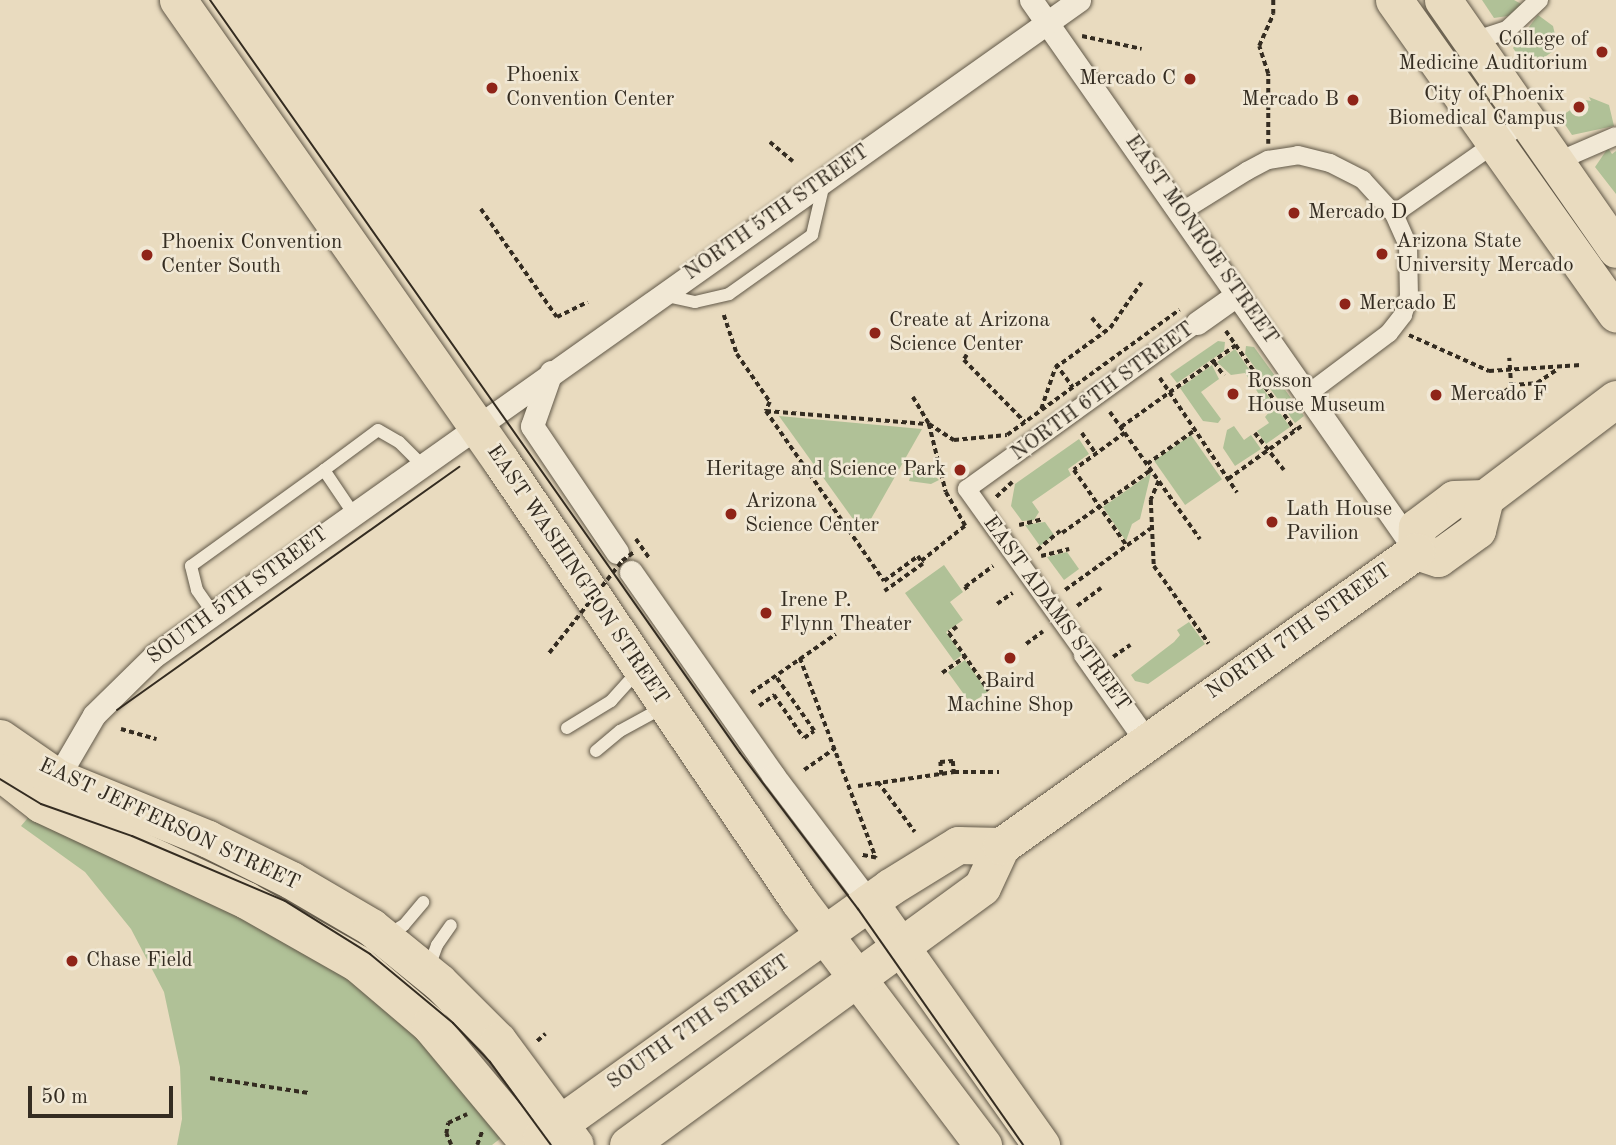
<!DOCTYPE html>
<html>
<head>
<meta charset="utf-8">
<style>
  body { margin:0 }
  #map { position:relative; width:1616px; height:1145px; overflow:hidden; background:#e9dbbf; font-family:"Old Standard TT",serif }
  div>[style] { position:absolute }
  .green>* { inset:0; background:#b0c197; transform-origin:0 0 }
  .path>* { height:3.5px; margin-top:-1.75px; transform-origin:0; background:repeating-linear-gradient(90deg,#342c21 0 5px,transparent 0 8.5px) }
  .roads { filter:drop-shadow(0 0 2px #615848) drop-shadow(0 0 2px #615848) }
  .service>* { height:12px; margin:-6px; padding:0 6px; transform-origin:6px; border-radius:6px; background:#f1e8d5 }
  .pedestrian>* { height:18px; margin:-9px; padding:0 9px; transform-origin:9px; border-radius:9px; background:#f1e8d5 }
  .minor>* { height:23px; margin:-11.5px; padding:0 11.5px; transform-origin:11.5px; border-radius:11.5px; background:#f1e8d5 }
  .primary>* { height:37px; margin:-18.5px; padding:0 18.5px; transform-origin:18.5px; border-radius:18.5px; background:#e9dbbf }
  .tram>* { height:2px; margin:-1px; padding:0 1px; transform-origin:1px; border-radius:1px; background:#342c21 }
  .path-bridge>* { height:3.5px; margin-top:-1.75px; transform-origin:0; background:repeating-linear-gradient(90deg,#342c21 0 5px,transparent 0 8.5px) }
  .dots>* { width:19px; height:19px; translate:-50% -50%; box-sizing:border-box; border:4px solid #f1e8d5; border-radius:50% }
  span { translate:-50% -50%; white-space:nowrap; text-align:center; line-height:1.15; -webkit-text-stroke:5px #f1e8d5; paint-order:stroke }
  .poi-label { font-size:21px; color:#342c21 }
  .right { translate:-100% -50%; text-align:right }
  .left { translate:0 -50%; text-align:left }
  .street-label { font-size:21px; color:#342c21 }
  .scale { position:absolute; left:28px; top:1086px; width:145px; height:32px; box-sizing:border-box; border:4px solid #342c21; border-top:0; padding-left:9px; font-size:21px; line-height:24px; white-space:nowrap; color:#342c21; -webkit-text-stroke:5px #f1e8d5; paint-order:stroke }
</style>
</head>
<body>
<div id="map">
  <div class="green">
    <div style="clip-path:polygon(1482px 0,1514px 0,1523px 5px,1508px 16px,1494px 18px)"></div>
    <div style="clip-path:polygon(1538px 15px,1553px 26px,1557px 43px,1555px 49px,1549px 48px,1552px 52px,1527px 69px,1513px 48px)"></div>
    <div style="clip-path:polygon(1589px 97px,1609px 105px,1614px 126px,1572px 135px,1560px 117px,1585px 100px,1591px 101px)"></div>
    <div style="clip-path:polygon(1608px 148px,1612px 154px,1616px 151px,1616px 194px,1595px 167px)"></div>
    <div style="clip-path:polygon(1218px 341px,1225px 342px,1224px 351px,1177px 383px,1170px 374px)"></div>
    <div style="clip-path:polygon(1246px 346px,1254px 347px,1304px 416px,1295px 423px,1245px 354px)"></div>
    <div style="clip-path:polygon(1235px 349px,1290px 427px,1266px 444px,1257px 431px,1269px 423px,1265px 417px,1270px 411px,1245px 373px,1231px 375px,1217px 362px)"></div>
    <div style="clip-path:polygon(1212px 365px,1219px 379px,1201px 392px,1221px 419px,1218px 423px,1203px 421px,1180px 388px)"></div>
    <div style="clip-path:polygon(779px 416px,922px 429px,863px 533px)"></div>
    <div style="clip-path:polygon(1234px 426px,1244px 440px,1251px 435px,1261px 449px,1235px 466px,1223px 448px,1227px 430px)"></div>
    <div style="left:1191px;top:435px;width:54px;height:45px;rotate:55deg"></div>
    <div style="clip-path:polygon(1079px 439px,1089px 454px,1068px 469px,1071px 475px,1032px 502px,1039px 512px,1034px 520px,1022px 521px,1011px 506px,1015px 484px)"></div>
    <div style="clip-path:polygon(925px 466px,939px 480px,931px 484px,909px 481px,912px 471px)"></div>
    <div style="clip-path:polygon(1151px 473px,1140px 519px,1132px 524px,1126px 541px,1103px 507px)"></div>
    <div style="clip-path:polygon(1045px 522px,1054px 535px,1040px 546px,1025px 525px)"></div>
    <div style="clip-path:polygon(1067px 552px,1079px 569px,1064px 580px,1047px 557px)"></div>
    <div style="clip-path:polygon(944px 565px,963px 592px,950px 602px,963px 620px,946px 632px,962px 655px,954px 661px,905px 593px)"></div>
    <div style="clip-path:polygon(1189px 622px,1205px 644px,1148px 684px,1135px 681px,1131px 675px,1174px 642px,1180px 635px,1177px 630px)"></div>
    <div style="left:965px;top:660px;width:39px;height:21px;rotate:54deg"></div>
    <div style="clip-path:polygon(32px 813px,244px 909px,423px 1030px,501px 1138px,492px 1145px,177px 1145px,182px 1119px,180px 1067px,164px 992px,131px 929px,85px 872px,21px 826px)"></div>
  </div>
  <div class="path">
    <div style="left:1082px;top:36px;width:61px;rotate:12.2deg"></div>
    <div style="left:770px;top:142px;width:30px;rotate:40deg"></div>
    <div style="left:1268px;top:144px;width:70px;rotate:-90deg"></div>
    <div style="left:1268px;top:74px;width:29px;rotate:-108deg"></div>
    <div style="left:1259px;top:46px;width:35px;rotate:-66deg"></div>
    <div style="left:1273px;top:14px;width:14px;rotate:-90deg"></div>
    <div style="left:481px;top:209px;width:132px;rotate:54.9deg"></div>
    <div style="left:557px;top:317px;width:34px;rotate:-26deg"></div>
    <div style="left:724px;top:315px;width:41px;rotate:71.6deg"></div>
    <div style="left:737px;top:354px;width:58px;rotate:55.5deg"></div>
    <div style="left:770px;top:402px;width:10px;rotate:114deg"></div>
    <div style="left:766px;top:411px;width:207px;rotate:55.2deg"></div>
    <div style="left:884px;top:581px;width:42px;rotate:-36.3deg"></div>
    <div style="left:918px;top:556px;width:9px;rotate:58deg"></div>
    <div style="left:923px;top:564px;width:47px;rotate:144.6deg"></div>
    <div style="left:1092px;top:318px;width:18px;rotate:49deg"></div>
    <div style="left:1226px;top:331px;width:121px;rotate:55.1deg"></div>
    <div style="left:1409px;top:335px;width:88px;rotate:24.2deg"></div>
    <div style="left:1489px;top:371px;width:92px;rotate:-3.7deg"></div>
    <div style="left:967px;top:355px;width:6px;rotate:121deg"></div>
    <div style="left:964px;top:360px;width:87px;rotate:45.5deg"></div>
    <div style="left:1214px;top:362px;width:17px;rotate:54deg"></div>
    <div style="left:1056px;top:364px;width:29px;rotate:54deg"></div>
    <div style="left:1160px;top:378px;width:138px;rotate:56deg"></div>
    <div style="left:1511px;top:385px;width:26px;rotate:-4deg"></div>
    <div style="left:1537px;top:383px;width:25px;rotate:-34deg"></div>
    <div style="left:913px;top:397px;width:31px;rotate:59deg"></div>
    <div style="left:929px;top:424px;width:70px;rotate:76deg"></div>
    <div style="left:946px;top:492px;width:39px;rotate:60deg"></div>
    <div style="left:1041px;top:409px;width:43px;rotate:-71.1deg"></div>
    <div style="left:1055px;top:368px;width:68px;rotate:-36deg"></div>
    <div style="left:1110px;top:328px;width:55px;rotate:-55.4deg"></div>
    <div style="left:766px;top:411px;width:164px;rotate:4.6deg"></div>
    <div style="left:929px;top:424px;width:30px;rotate:33deg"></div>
    <div style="left:954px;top:440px;width:53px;rotate:-5.4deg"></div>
    <div style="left:1007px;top:435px;width:213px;rotate:-36deg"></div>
    <div style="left:1110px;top:412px;width:156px;rotate:54.7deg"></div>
    <div style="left:1121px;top:427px;width:141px;rotate:-35.5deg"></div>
    <div style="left:1082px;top:433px;width:25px;rotate:56deg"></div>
    <div style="left:1125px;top:433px;width:63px;rotate:144deg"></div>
    <div style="left:1074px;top:470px;width:93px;rotate:55.1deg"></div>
    <div style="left:1255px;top:433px;width:47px;rotate:51.9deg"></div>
    <div style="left:1147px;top:464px;width:59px;rotate:-35.3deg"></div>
    <div style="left:1228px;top:479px;width:92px;rotate:-35.8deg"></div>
    <div style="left:1159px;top:481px;width:21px;rotate:113deg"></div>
    <div style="left:1151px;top:500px;width:66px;rotate:87.4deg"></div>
    <div style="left:1154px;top:566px;width:95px;rotate:54.8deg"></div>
    <div style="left:996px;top:497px;width:22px;rotate:-43deg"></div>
    <div style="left:1019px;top:525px;width:25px;rotate:-14deg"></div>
    <div style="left:1062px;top:533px;width:109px;rotate:-35.3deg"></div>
    <div style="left:636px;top:539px;width:24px;rotate:55deg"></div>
    <div style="left:1037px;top:550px;width:30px;rotate:-40deg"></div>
    <div style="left:1041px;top:556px;width:29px;rotate:-14deg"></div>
    <div style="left:921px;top:561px;width:59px;rotate:-38.8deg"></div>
    <div style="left:967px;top:590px;width:4px;rotate:-124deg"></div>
    <div style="left:965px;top:587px;width:35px;rotate:-37deg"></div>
    <div style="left:1065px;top:590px;width:105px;rotate:-35.7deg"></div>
    <div style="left:997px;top:604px;width:19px;rotate:-36deg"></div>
    <div style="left:1077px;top:606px;width:30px;rotate:-37deg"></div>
    <div style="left:957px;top:627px;width:10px;rotate:143deg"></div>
    <div style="left:949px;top:633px;width:70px;rotate:55.4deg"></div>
    <div style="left:1026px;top:644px;width:21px;rotate:-37deg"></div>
    <div style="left:1113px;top:657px;width:21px;rotate:-35deg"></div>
    <div style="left:800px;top:658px;width:214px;rotate:69.2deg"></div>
    <div style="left:876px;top:858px;width:16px;rotate:-169deg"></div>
    <div style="left:942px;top:673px;width:28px;rotate:-35deg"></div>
    <div style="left:751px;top:693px;width:103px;rotate:-34.8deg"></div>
    <div style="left:759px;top:706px;width:19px;rotate:-36deg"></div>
    <div style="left:774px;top:695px;width:52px;rotate:55.1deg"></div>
    <div style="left:804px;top:738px;width:12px;rotate:-35deg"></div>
    <div style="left:814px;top:731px;width:67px;rotate:-125.3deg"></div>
    <div style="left:121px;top:729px;width:37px;rotate:16deg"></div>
    <div style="left:804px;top:770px;width:37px;rotate:-35deg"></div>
    <div style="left:941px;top:775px;width:13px;rotate:-94deg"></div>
    <div style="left:940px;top:762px;width:13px;rotate:-4deg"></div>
    <div style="left:953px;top:761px;width:11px;rotate:85deg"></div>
    <div style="left:878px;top:782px;width:62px;rotate:53.5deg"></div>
    <div style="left:858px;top:786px;width:97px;rotate:-8.3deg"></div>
    <div style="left:954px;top:772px;width:45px"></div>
    <div style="left:537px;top:1041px;width:11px;rotate:-41deg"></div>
    <div style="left:210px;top:1078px;width:100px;rotate:8.6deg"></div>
    <div style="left:451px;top:1145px;width:12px;rotate:-114deg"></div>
    <div style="left:446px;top:1134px;width:11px;rotate:-80deg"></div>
    <div style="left:448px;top:1123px;width:21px;rotate:-25deg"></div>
    <div style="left:477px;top:1145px;width:15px;rotate:-70deg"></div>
  </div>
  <div class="roads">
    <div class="service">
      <div style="left:662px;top:295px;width:34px;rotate:12deg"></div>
      <div style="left:695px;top:302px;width:35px;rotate:-13deg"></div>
      <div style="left:729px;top:294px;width:102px;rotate:-35.4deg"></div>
      <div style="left:812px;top:235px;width:57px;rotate:-76.9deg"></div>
      <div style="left:353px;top:513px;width:52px;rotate:-124deg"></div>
      <div style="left:324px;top:470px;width:67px;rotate:-36.5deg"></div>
      <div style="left:378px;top:430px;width:24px;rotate:30deg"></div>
      <div style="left:399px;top:442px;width:33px;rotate:45deg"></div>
      <div style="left:213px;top:613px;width:28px;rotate:-125deg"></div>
      <div style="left:197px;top:590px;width:25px;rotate:-104deg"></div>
      <div style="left:191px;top:566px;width:164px;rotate:-35.8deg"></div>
      <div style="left:567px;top:728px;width:52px;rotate:-31.5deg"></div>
      <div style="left:611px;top:701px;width:42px;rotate:-47.9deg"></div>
      <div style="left:596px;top:751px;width:31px;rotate:-40deg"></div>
      <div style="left:620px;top:731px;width:48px;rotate:-28.7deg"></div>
      <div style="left:389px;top:934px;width:17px;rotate:-31deg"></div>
      <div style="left:404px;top:925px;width:30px;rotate:-50deg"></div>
      <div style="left:429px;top:967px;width:23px;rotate:-70deg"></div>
      <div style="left:437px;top:945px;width:24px;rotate:-55deg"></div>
    </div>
    <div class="pedestrian">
      <div style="left:1473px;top:41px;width:36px;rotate:-18deg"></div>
      <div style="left:1507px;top:30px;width:44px;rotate:-43.2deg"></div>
      <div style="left:1556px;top:162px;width:65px;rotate:-23.4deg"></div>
      <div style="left:1181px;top:212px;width:78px;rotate:-31.8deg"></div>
      <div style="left:1247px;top:171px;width:24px;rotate:-28deg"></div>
      <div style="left:1268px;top:160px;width:30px;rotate:-9deg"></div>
      <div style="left:1298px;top:155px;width:33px;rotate:14deg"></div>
      <div style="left:1330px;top:163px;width:37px;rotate:27deg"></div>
      <div style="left:1363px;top:180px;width:46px;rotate:47.6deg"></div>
      <div style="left:1394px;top:214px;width:34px;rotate:66deg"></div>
      <div style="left:1408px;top:245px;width:51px;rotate:88.9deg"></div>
      <div style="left:1409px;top:296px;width:20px;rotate:108deg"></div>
      <div style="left:1403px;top:315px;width:23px;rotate:128deg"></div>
      <div style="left:1389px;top:333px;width:100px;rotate:143.1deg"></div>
      <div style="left:1394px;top:214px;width:162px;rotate:-35deg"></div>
      <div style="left:1085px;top:654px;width:203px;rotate:-125.6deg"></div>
      <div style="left:967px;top:489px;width:284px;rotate:-35.8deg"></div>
    </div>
    <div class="minor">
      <div style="left:1031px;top:0;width:669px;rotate:55.05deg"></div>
      <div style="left:1197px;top:323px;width:50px;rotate:-35.3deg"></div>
      <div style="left:551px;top:372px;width:57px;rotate:109.4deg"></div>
      <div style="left:532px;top:426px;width:152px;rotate:56deg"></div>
      <div style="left:631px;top:572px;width:248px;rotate:55deg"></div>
      <div style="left:773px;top:775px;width:159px;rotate:52.9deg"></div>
      <div style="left:1085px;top:654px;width:104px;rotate:54.8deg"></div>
      <div style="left:52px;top:787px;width:83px;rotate:-59.7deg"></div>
      <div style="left:94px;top:715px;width:84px;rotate:-44.5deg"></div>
      <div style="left:154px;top:656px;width:1134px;rotate:-35.34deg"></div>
    </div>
    <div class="primary">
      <div style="left:178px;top:0;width:563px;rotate:54.98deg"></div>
      <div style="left:501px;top:461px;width:531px;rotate:55.89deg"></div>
      <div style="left:799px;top:901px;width:306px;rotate:53deg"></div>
      <div style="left:1394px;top:0;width:384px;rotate:54.7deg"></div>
      <div style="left:1443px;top:0;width:303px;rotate:55.2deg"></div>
      <div style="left:1416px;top:551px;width:24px;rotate:-88deg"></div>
      <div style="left:1417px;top:527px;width:46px;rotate:-37.1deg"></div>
      <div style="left:1454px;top:499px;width:31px;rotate:-2deg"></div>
      <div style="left:1485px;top:498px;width:164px;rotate:-37.1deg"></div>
      <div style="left:1416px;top:551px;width:23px;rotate:18deg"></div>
      <div style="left:1438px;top:558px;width:48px;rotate:-35.7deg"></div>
      <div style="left:1477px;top:530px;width:33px;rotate:-76deg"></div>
      <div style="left:0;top:738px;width:70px;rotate:34.6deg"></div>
      <div style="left:58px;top:778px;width:162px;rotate:22.1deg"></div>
      <div style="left:208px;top:839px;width:93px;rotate:26.3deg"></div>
      <div style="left:291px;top:880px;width:93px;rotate:30.4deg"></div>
      <div style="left:371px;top:927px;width:87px;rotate:39deg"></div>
      <div style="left:439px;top:982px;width:83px;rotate:45deg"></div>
      <div style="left:498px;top:1041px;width:129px;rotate:53.5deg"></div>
      <div style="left:0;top:772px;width:52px;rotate:38deg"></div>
      <div style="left:41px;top:804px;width:226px;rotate:25.1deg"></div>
      <div style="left:246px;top:900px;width:128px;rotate:29.6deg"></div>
      <div style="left:357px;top:963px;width:96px;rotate:40.3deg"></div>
      <div style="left:430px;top:1025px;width:156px;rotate:50.2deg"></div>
      <div style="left:869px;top:902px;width:298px;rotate:54.7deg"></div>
      <div style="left:541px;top:1137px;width:429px;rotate:-35.6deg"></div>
      <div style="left:890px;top:887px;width:80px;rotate:-31.7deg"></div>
      <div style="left:958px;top:845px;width:43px;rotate:1.3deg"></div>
      <div style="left:628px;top:1145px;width:438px;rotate:-36.1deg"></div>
      <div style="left:982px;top:887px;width:45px;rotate:-65.1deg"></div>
      <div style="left:1001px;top:846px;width:509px;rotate:-35.41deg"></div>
    </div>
  </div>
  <div class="tram">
    <div style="left:210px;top:0;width:921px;rotate:54.86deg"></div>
    <div style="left:740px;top:753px;width:196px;rotate:52.9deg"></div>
    <div style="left:858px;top:909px;width:288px;rotate:55deg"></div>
    <div style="left:117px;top:710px;width:420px;rotate:-35.4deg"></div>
    <div style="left:0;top:779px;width:48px;rotate:31.4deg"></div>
    <div style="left:41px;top:804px;width:96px;rotate:19.4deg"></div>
    <div style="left:132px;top:836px;width:166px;rotate:23deg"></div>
    <div style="left:285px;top:901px;width:100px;rotate:31.9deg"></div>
    <div style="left:370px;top:954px;width:108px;rotate:39.7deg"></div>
    <div style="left:453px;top:1023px;width:54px;rotate:46.5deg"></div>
    <div style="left:490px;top:1062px;width:103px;rotate:53.7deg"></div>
  </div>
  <div class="path-bridge">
    <div style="left:1504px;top:392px;width:9px;rotate:-36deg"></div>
    <div style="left:1511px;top:387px;width:29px;rotate:-94deg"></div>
    <div style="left:549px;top:653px;width:117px;rotate:-51.6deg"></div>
    <div style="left:622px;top:561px;width:15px;rotate:-37deg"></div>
  </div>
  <div class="dots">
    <div style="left:1602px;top:52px;background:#8f2418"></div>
    <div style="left:1190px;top:79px;background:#8f2418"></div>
    <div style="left:492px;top:88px;background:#8f2418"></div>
    <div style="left:1353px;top:100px;background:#8f2418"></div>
    <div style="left:1579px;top:107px;background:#8f2418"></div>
    <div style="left:1294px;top:213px;background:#8f2418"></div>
    <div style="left:1382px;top:254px;background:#8f2418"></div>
    <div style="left:147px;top:255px;background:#8f2418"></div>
    <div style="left:1345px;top:304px;background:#8f2418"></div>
    <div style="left:875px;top:333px;background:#8f2418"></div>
    <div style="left:1233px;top:394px;background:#8f2418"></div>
    <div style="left:1436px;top:395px;background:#8f2418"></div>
    <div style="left:960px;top:470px;background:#8f2418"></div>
    <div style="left:731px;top:514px;background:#8f2418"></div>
    <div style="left:1272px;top:522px;background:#8f2418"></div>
    <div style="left:766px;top:613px;background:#8f2418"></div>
    <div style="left:1010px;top:658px;background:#8f2418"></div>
    <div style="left:72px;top:961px;background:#8f2418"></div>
  </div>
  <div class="poi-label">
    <span class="right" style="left:1588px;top:52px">College of<br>Medicine Auditorium</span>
    <span class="left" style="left:506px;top:88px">Phoenix<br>Convention Center</span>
    <span class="right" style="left:1176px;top:79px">Mercado C</span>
    <span class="right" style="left:1565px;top:107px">City of Phoenix<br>Biomedical Campus</span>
    <span class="right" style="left:1339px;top:100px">Mercado B</span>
    <span class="left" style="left:1308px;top:213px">Mercado D</span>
    <span class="left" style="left:1396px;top:254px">Arizona State<br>University Mercado</span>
    <span class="left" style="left:161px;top:255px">Phoenix Convention<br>Center South</span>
    <span class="left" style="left:1359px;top:304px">Mercado E</span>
    <span class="left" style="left:889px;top:333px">Create at Arizona<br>Science Center</span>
    <span class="left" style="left:1247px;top:394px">Rosson<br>House Museum</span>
    <span class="left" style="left:1450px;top:395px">Mercado F</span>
    <span class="right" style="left:946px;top:470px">Heritage and Science Park</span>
    <span class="left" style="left:745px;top:514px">Arizona<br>Science Center</span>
    <span class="left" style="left:1286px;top:522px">Lath House<br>Pavilion</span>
    <span class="left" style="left:780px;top:613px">Irene P.<br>Flynn Theater</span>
    <span style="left:1010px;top:694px">Baird<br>Machine Shop</span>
    <span class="left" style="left:86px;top:961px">Chase Field</span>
  </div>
  <div class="street-label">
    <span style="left:777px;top:213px;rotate:-35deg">NORTH 5TH STREET</span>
    <span style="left:1201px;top:240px;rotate:55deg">EAST MONROE STREET</span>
    <span style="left:1103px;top:392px;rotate:-36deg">NORTH 6TH STREET</span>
    <span style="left:577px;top:575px;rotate:56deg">EAST WASHINGTON STREET</span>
    <span style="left:238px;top:596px;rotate:-36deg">SOUTH 5TH STREET</span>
    <span style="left:1056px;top:614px;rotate:54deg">EAST ADAMS STREET</span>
    <span style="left:1299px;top:632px;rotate:-35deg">NORTH 7TH STREET</span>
    <span style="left:169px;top:825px;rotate:25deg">EAST JEFFERSON STREET</span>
    <span style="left:699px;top:1023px;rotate:-35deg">SOUTH 7TH STREET</span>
  </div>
  <div class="scale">50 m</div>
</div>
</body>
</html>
